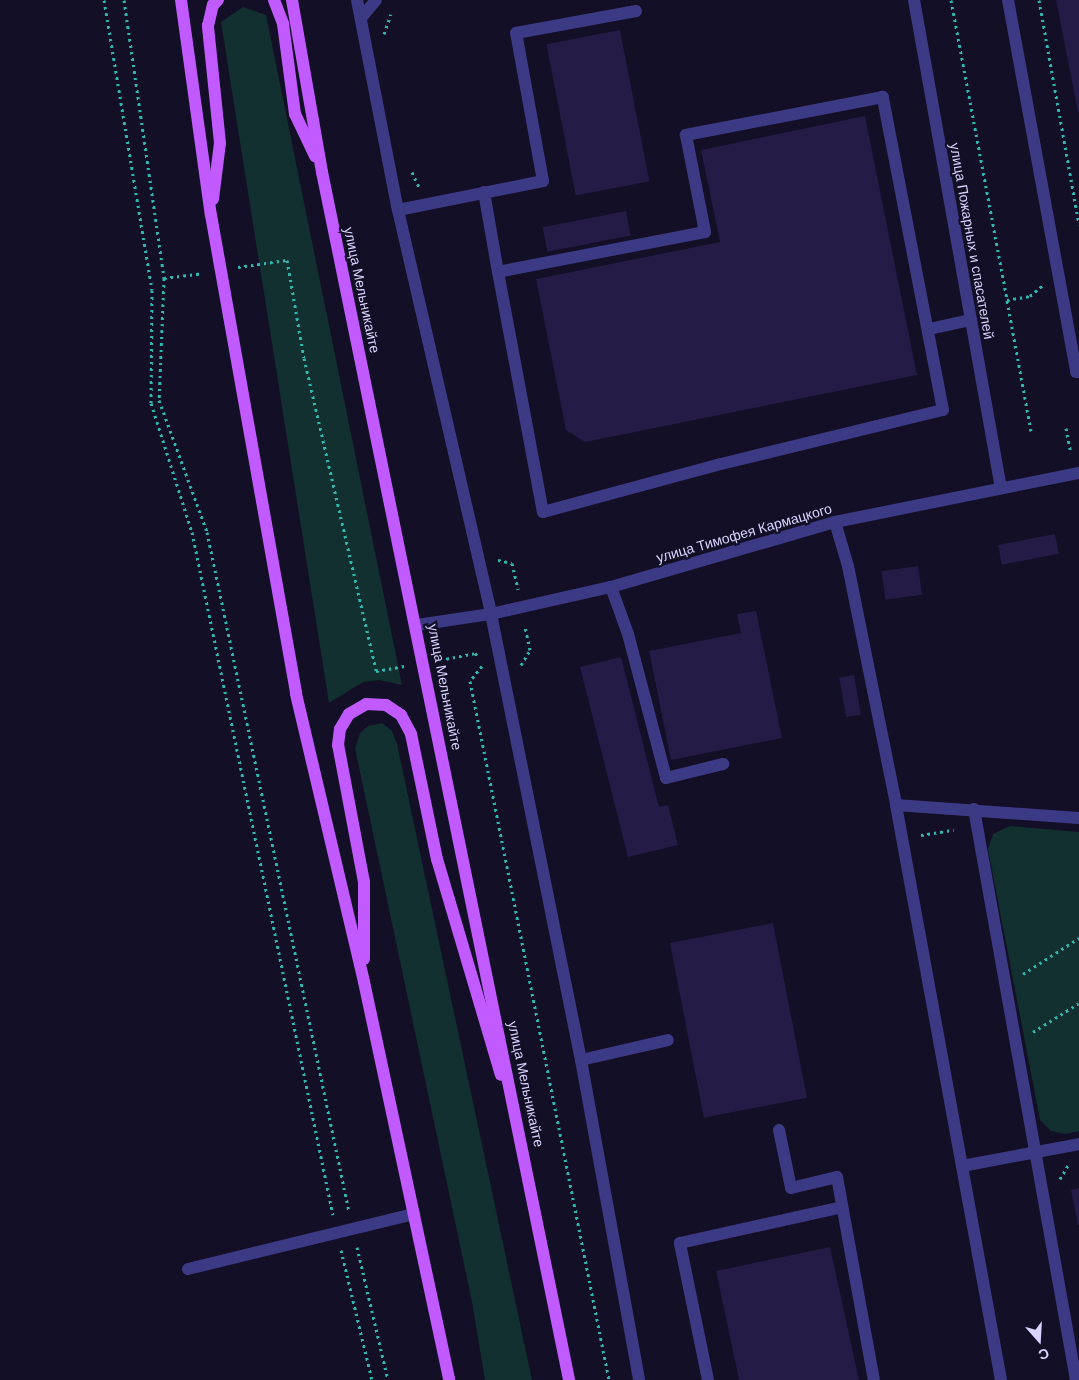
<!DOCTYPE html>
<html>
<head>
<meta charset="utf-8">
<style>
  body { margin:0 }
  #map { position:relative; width:1079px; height:1380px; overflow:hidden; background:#130f26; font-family:"DM Sans",sans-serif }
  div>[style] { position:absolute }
  .green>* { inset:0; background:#12302f }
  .building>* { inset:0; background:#241b47; transform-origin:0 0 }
  .path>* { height:3px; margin-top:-1.5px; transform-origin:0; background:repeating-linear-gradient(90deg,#2fb8b0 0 2.5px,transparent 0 6.5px) }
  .minor>* { height:12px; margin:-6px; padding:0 6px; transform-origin:6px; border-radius:6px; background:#3d3a85 }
  .major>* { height:12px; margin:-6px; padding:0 6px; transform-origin:6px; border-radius:6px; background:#c25bff }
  span { translate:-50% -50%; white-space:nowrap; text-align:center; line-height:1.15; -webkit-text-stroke:4.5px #130f26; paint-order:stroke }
  .street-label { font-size:14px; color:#d9d4ff }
  .north { position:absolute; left:1014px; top:1315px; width:50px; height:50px; -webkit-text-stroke:4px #130f26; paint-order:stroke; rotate:161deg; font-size:14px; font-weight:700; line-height:20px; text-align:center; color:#d9d4ff }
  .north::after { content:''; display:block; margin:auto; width:18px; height:22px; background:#d9d4ff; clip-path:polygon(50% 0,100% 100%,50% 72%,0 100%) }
</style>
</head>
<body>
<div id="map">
  <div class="green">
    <div style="clip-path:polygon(243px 7px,266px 15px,402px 685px,379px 680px,363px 682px,329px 703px,221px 22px)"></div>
    <div style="clip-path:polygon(382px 723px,392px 731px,397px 744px,532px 1380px,485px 1380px,472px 1302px,355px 748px,360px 733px,368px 726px)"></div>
    <div style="clip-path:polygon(1010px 826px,1079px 832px,1079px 1131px,1065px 1134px,1051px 1131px,1040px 1120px,988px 849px,993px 834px)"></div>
  </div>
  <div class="building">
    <div style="clip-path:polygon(1056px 0,1079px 0,1079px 112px,1078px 112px)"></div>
    <div style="left:620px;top:30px;width:154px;height:75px;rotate:79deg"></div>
    <div style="clip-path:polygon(865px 116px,917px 375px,585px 442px,566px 430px,536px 279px,720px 242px,701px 150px)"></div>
    <div style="left:626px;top:211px;width:25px;height:85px;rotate:79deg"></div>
    <div style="left:1055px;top:534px;width:20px;height:58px;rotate:79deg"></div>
    <div style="left:918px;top:566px;width:29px;height:37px;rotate:82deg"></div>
    <div style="clip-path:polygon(756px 611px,782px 738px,671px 760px,649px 651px,741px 633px,737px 614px)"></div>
    <div style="clip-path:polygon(621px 657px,659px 807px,668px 805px,678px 845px,628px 857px,580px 667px)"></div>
    <div style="left:854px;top:675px;width:40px;height:15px;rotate:80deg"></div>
    <div style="left:773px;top:923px;width:178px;height:105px;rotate:79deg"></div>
    <div style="clip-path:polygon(1079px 1188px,1079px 1225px,1078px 1225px,1071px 1190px)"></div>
    <div style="clip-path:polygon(830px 1247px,859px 1380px,739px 1380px,716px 1271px)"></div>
  </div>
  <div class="path">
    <div style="left:104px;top:0;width:294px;rotate:80.6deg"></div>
    <div style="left:152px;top:290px;width:113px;rotate:90.5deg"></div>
    <div style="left:151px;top:403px;width:135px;rotate:72.4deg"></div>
    <div style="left:192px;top:532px;width:697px;rotate:78.34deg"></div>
    <div style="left:124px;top:0;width:281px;rotate:81.8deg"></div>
    <div style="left:164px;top:278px;width:122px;rotate:92.3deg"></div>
    <div style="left:159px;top:400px;width:140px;rotate:70deg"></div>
    <div style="left:207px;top:532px;width:695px;rotate:78.2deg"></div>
    <div style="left:951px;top:0;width:305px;rotate:79.4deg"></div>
    <div style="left:1039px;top:0;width:228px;rotate:79.9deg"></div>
    <div style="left:384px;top:34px;width:21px;rotate:-71deg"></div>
    <div style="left:412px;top:172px;width:17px;rotate:65deg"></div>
    <div style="left:238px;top:267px;width:49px;rotate:-8.1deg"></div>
    <div style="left:287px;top:260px;width:99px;rotate:80.2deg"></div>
    <div style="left:304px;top:358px;width:321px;rotate:77deg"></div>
    <div style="left:376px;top:671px;width:29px;rotate:-10deg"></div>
    <div style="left:164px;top:278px;width:39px;rotate:-7deg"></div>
    <div style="left:1066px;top:428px;width:26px;rotate:79deg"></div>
    <div style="left:1031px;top:431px;width:133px;rotate:-100.4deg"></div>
    <div style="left:1007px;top:300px;width:23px;rotate:-10deg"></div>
    <div style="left:1030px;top:296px;width:16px;rotate:-40deg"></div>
    <div style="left:498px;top:560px;width:14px;rotate:12deg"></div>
    <div style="left:512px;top:563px;width:27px;rotate:77deg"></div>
    <div style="left:440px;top:660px;width:36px;rotate:-11deg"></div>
    <div style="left:475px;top:653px;width:6px;rotate:51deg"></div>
    <div style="left:521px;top:665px;width:17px;rotate:-59deg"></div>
    <div style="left:530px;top:650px;width:24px;rotate:-102deg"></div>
    <div style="left:482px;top:666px;width:19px;rotate:129deg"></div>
    <div style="left:470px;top:681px;width:713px;rotate:78.75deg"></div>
    <div style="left:921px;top:835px;width:33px;rotate:-9deg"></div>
    <div style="left:1023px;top:974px;width:67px;rotate:-32.7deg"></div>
    <div style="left:1033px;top:1032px;width:54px;rotate:-32.2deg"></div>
    <div style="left:1060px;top:1179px;width:16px;rotate:-60deg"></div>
    <div style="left:357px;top:1247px;width:137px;rotate:76.9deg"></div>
    <div style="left:341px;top:1250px;width:134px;rotate:76.6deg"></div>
  </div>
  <div class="minor">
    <div style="left:357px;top:0;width:214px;rotate:79deg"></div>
    <div style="left:398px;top:210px;width:415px;rotate:77deg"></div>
    <div style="left:491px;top:614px;width:455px;rotate:78.6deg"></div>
    <div style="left:581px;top:1060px;width:325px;rotate:79.7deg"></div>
    <div style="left:914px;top:0;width:496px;rotate:79.9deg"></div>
    <div style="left:1008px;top:0;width:378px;rotate:79.6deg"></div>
    <div style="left:1076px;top:372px;width:3px"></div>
    <div style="left:361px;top:18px;width:23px;rotate:-50deg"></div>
    <div style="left:484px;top:192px;width:81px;rotate:80.1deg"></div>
    <div style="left:498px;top:272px;width:244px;rotate:79.4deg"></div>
    <div style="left:543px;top:512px;width:184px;rotate:-15.1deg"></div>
    <div style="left:721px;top:464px;width:228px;rotate:-13.7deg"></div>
    <div style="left:943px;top:410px;width:319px;rotate:-100.9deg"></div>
    <div style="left:883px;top:97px;width:201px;rotate:169.1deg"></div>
    <div style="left:686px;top:135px;width:99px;rotate:78.9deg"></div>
    <div style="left:705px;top:232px;width:211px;rotate:169.1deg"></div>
    <div style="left:398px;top:210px;width:148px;rotate:-11.3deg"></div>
    <div style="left:543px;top:181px;width:150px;rotate:-100.3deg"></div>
    <div style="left:516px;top:33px;width:122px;rotate:-10.4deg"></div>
    <div style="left:929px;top:329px;width:43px;rotate:-12.1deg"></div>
    <div style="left:835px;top:522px;width:46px;rotate:73.5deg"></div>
    <div style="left:848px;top:566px;width:244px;rotate:78.6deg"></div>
    <div style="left:896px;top:805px;width:585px;rotate:79.65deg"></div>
    <div style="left:611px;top:587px;width:50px;rotate:70.1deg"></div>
    <div style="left:628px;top:634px;width:149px;rotate:75.2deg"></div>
    <div style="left:666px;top:778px;width:59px;rotate:-13.8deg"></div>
    <div style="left:417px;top:625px;width:75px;rotate:-8.5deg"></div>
    <div style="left:491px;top:614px;width:123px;rotate:-12.7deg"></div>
    <div style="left:611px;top:587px;width:233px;rotate:-16.2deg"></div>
    <div style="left:835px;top:522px;width:249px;rotate:-11.4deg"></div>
    <div style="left:896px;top:805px;width:183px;rotate:4.1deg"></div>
    <div style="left:974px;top:809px;width:580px;rotate:79.87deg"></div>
    <div style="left:581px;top:1060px;width:89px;rotate:-12.9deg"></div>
    <div style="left:779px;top:1130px;width:59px;rotate:78.3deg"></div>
    <div style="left:791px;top:1188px;width:47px;rotate:-13.4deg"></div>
    <div style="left:837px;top:1177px;width:206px;rotate:79.7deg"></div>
    <div style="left:962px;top:1166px;width:119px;rotate:-10.6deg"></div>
    <div style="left:188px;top:1269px;width:233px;rotate:-13.7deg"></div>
    <div style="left:708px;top:1380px;width:140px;rotate:-101.6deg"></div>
    <div style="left:680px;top:1243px;width:166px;rotate:-12.5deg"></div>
  </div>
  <div class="major">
    <div style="left:181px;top:0;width:217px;rotate:82.1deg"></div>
    <div style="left:211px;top:215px;width:486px;rotate:79.9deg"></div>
    <div style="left:296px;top:694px;width:296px;rotate:76.7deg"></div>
    <div style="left:364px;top:982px;width:407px;rotate:77.9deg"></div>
    <div style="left:274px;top:0;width:26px;rotate:69deg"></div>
    <div style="left:283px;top:24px;width:91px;rotate:82.4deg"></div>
    <div style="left:295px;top:114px;width:47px;rotate:64.5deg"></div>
    <div style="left:292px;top:0;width:175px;rotate:80.1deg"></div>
    <div style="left:322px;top:172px;width:1233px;rotate:78.44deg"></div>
    <div style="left:213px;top:199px;width:56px;rotate:-82.9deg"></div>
    <div style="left:220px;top:143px;width:118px;rotate:-95.9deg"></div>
    <div style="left:208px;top:26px;width:22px;rotate:-77deg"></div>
    <div style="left:213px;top:5px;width:7px;rotate:-45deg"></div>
    <div style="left:364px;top:959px;width:77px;rotate:-90deg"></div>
    <div style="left:364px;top:882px;width:139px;rotate:-100.7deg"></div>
    <div style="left:338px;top:745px;width:16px;rotate:-83deg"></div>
    <div style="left:340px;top:729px;width:17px;rotate:-59deg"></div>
    <div style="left:349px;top:714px;width:20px;rotate:-30deg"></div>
    <div style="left:366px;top:704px;width:20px;rotate:3deg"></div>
    <div style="left:386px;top:705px;width:18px;rotate:34deg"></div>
    <div style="left:401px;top:715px;width:21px;rotate:62deg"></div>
    <div style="left:411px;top:734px;width:128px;rotate:78.3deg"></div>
    <div style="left:437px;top:859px;width:225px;rotate:73.5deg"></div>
  </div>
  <div class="street-label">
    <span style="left:972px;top:241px;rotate:80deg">улица Пожарных и спасателей</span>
    <span style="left:362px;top:290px;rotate:78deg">улица Мельникайте</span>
    <span style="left:744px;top:533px;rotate:-16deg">улица Тимофея Кармацкого</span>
    <span style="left:445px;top:687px;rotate:79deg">улица Мельникайте</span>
    <span style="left:526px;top:1084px;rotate:78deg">улица Мельникайте</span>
  </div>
  <div class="north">С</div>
</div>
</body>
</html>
